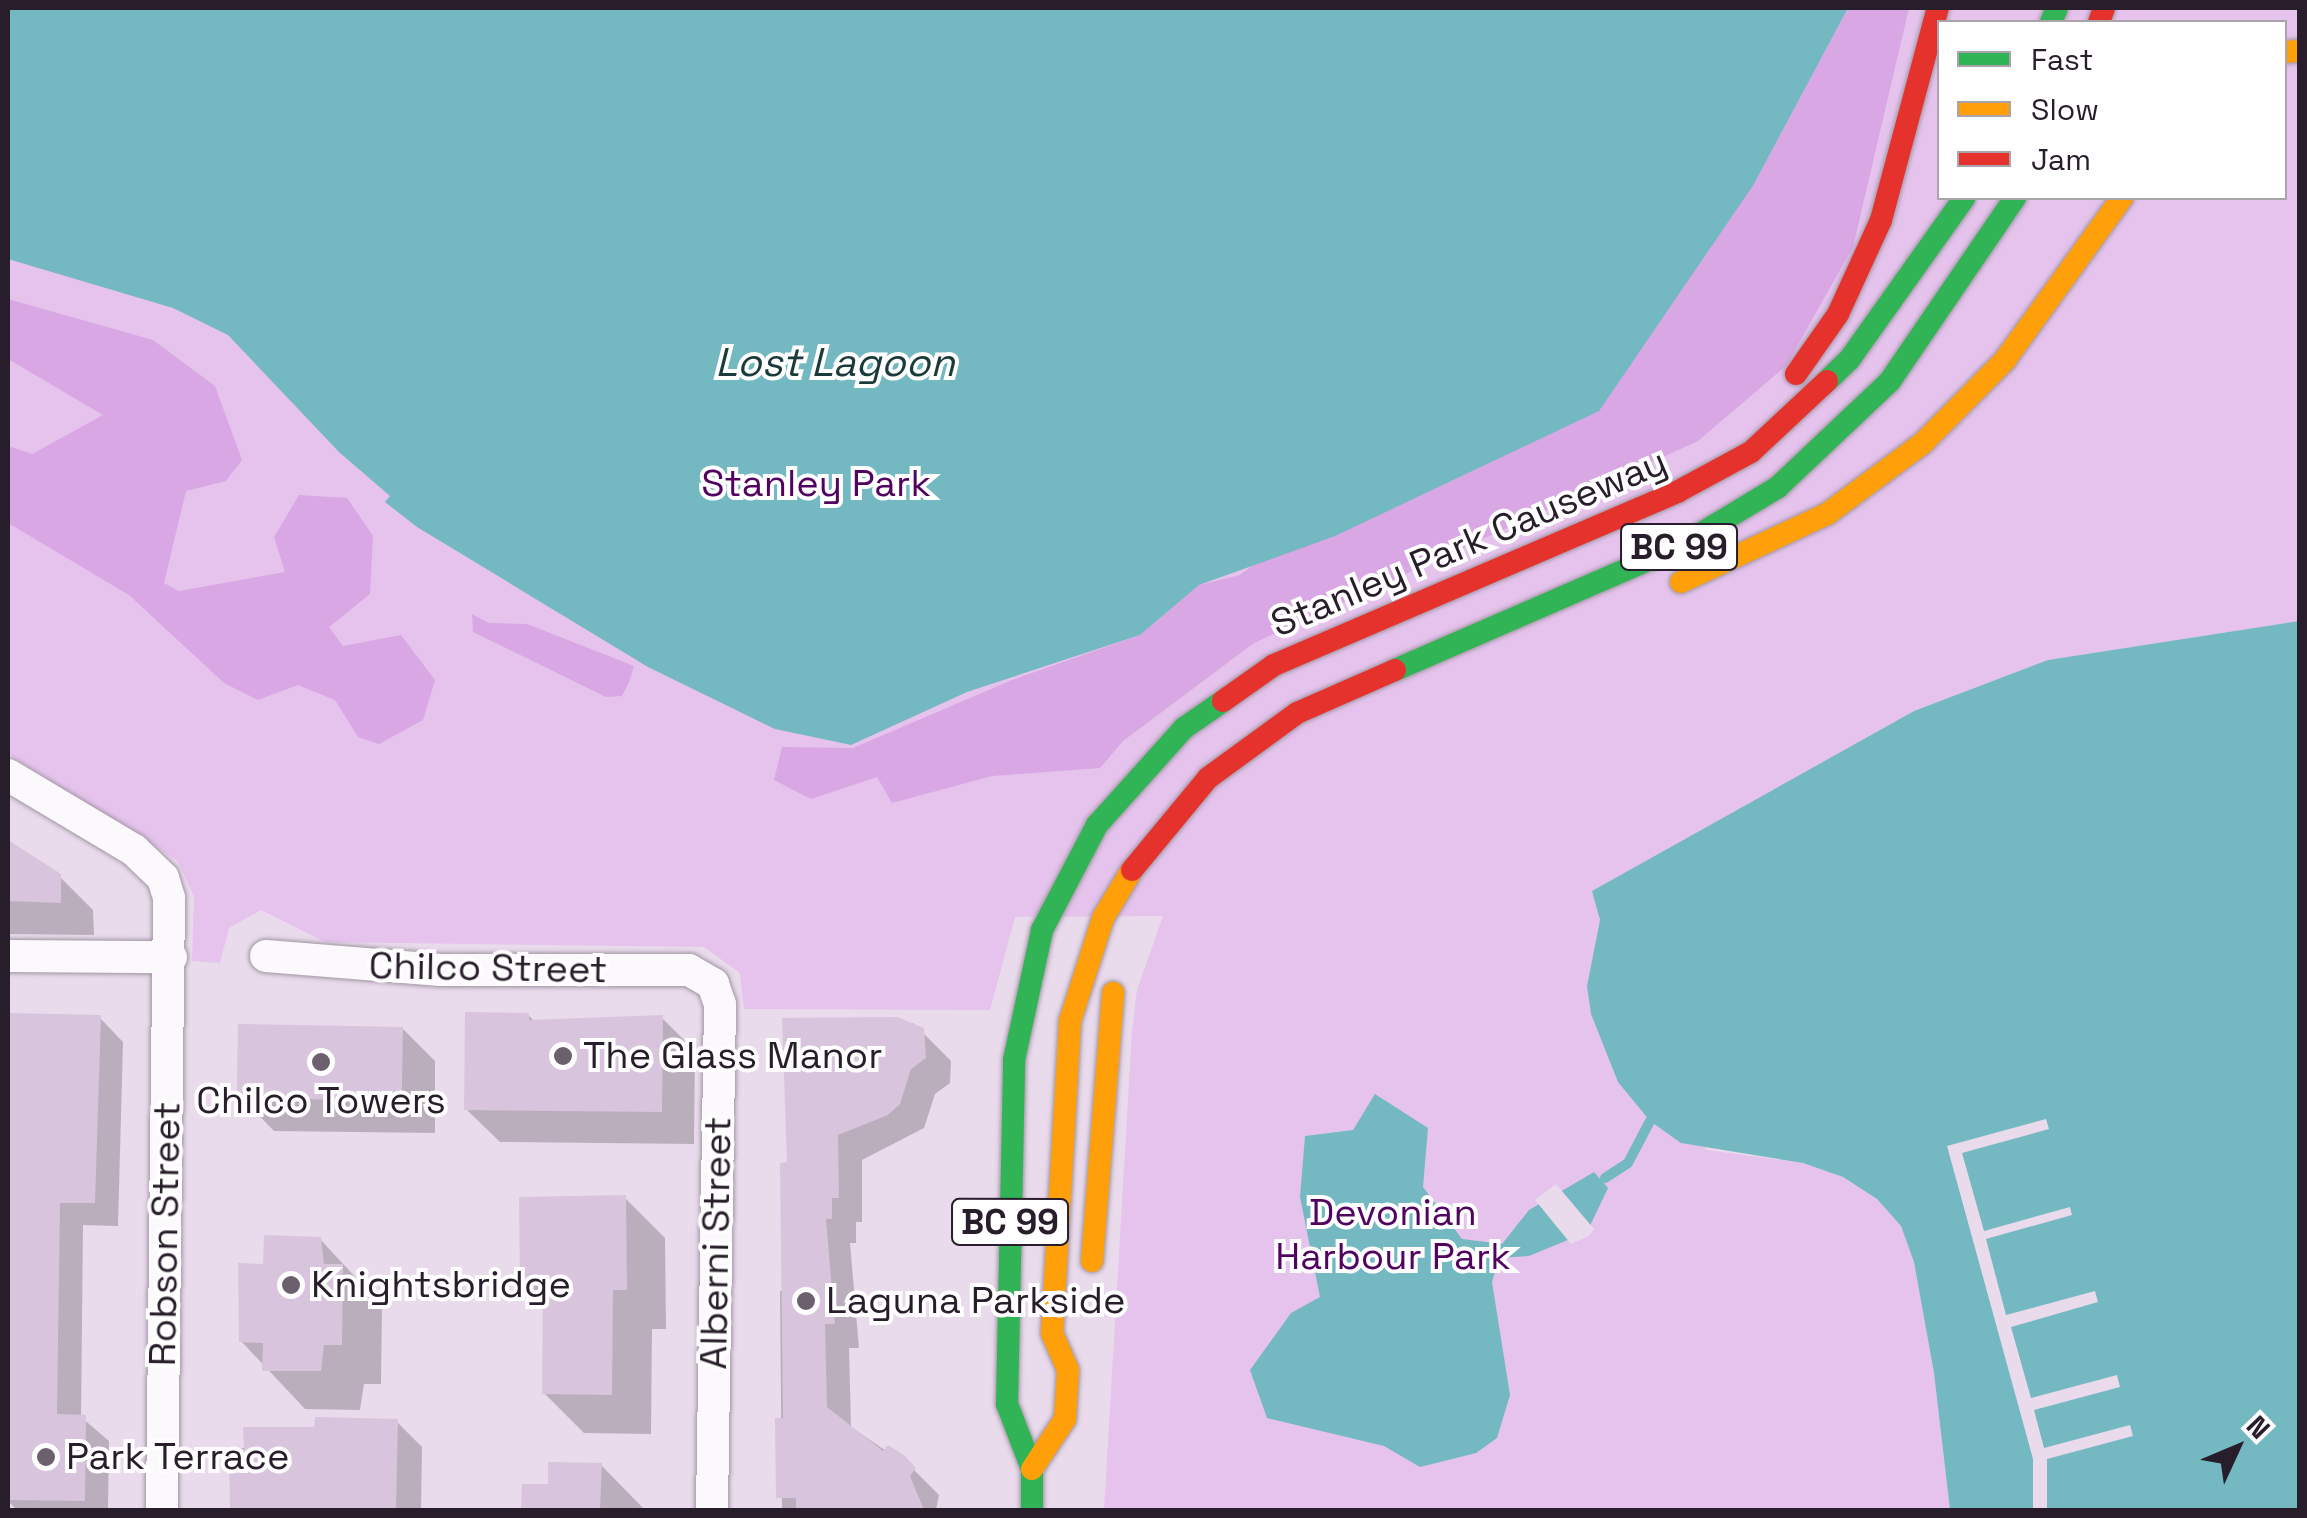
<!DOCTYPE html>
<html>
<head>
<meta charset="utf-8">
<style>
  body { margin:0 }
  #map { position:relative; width:2307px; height:1518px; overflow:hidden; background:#e9daec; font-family:"Space Grotesk",sans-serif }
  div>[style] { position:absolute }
  .green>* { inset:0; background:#e5c3ed }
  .forest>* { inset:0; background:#d9a7e4 }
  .water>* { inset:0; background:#74b8c1 }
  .pier>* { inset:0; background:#e9daec }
  .shadow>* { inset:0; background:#0003 }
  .stream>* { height:10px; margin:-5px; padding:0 5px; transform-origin:5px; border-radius:5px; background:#74b8c1 }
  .building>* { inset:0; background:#d8c4dc; transform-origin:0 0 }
  .roads { filter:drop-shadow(0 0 2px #a196a3) drop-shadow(0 0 2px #a196a3) }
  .street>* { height:32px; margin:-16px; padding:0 16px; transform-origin:16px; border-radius:16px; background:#fcf9fc }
  .fast>* { height:22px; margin:-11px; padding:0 11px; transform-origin:11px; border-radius:11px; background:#30b455 }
  .slow>* { height:22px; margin:-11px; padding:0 11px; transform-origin:11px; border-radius:11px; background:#ff9f0a }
  .jam>* { height:22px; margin:-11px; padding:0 11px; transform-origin:11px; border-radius:11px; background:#e5322d }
  .dots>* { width:28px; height:28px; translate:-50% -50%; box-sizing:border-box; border:5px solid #fefefe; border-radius:50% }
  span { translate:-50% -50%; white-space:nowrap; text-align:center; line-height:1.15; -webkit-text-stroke:8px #fefefe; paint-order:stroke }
  .shield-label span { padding:2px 8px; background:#fefefe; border:2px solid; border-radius:8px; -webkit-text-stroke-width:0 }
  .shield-label { font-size:35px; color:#281d2a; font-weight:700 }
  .park-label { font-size:38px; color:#520360 }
  .street-label { font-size:38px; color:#281d2a }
  .poi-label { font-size:38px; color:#281d2a }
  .left { translate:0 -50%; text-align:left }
  .water-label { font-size:40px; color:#1a3a3b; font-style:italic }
  .frame { position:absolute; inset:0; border:10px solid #281d2a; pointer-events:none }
  .legend { position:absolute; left:1937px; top:20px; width:350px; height:180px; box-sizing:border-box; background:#fefefe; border:2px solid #a8a4a9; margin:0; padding:12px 18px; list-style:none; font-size:30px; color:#281d2a }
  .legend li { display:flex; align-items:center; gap:20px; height:50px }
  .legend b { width:50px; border:2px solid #a8a4a9 }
  .north { position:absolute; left:2187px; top:1398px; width:100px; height:100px; -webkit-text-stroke:8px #fefefe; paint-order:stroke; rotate:46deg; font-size:28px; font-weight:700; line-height:40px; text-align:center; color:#281d2a }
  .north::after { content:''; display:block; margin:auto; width:35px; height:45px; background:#281d2a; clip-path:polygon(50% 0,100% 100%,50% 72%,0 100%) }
</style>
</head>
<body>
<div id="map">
  <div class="green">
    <div style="clip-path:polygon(evenodd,8px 8px,2299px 8px,2299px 621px,2048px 660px,1914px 711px,1593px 891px,1600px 920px,1587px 986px,1707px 1150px,1803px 1163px,1843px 1177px,1877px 1199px,1901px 1226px,1914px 1261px,1934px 1373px,1950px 1510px,1104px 1510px,1132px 1032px,1137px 990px,1163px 916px,1015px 917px,990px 1010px,744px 1009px,740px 973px,704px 947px,325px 942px,261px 910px,229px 928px,220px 963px,192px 961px,194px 897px,178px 861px,8px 754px,8px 8px,1940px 22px,2284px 22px,2284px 198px,1940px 198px,1940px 22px)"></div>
  </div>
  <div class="forest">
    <div style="clip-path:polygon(1848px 8px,1909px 8px,1853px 247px,1786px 366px,1698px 441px,1254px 643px,1123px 741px,1100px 768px,992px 776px,892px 803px,877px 777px,811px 799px,774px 780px,782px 747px,853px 748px,1012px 680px,1140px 635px,1199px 585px,1240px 575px,1754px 184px)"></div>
    <div style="clip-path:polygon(8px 299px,153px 340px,215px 386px,242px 460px,226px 481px,186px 491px,164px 583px,179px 591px,285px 572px,274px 537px,299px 495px,347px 498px,373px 536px,370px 594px,329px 627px,343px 646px,401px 635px,435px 680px,423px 720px,379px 744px,358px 737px,335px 700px,298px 685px,258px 700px,224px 683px,129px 595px,8px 523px,8px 446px,32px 454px,103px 415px,8px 359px)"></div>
    <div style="clip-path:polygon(472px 614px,489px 623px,527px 624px,634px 666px,629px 682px,622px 696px,606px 697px,473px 632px)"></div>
  </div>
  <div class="water">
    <div style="clip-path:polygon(8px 8px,1848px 8px,1754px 184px,1599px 411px,1335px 536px,1199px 585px,1140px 635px,967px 692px,851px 745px,775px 729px,648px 667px,417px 527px,385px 502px,390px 496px,339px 452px,228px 335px,173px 308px,8px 259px)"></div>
    <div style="clip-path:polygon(2299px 621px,2299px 1510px,1950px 1510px,1934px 1373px,1914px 1262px,1901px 1226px,1877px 1199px,1843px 1177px,1803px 1163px,1681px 1143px,1650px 1121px,1618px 1082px,1591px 1014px,1587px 986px,1600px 920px,1592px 891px,1914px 711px,2048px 660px)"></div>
    <div style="clip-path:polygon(1375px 1094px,1428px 1128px,1423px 1187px,1462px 1239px,1502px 1244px,1529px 1210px,1594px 1172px,1608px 1188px,1587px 1232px,1529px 1256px,1499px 1258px,1492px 1282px,1510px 1395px,1497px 1438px,1476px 1453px,1420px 1467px,1384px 1446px,1267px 1418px,1250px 1370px,1291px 1313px,1320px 1297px,1300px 1197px,1305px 1136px,1353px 1130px)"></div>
  </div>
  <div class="pier">
    <div style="clip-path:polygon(2046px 1119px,2049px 1129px,1962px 1153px,1984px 1231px,2070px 1207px,2072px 1215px,1986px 1239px,2006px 1315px,2095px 1291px,2098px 1302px,2011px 1327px,2031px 1398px,2117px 1375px,2120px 1387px,2034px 1410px,2044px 1448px,2130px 1425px,2133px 1436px,2047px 1459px,2047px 1510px,2033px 1510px,2033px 1459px,1947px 1146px)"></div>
    <div style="clip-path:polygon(1556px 1184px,1594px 1229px,1589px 1236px,1571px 1244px,1535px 1200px)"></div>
  </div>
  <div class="shadow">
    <div style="clip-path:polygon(8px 845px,59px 876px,93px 910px,94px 935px,8px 934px)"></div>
    <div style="clip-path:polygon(528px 1015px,535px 1022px,662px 1018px,695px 1051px,694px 1144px,500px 1142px,466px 1109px)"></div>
    <div style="clip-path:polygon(8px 1017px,100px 1018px,123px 1042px,118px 1226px,83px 1225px,81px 1417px,109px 1441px,108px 1510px,17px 1510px,8px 1501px)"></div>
    <div style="clip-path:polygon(785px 1020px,913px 1023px,951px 1061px,950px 1083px,935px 1094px,924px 1128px,862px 1160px,862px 1222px,856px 1222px,856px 1243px,850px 1243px,859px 1348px,849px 1348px,851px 1427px,914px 1470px,939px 1495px,936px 1510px,782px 1510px,780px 1291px,786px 1291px,790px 1165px)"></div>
    <div style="clip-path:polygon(402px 1028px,435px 1061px,435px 1133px,274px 1131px,241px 1097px)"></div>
    <div style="clip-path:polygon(625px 1198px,665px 1238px,666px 1329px,652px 1329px,651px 1434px,584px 1433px,544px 1393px,545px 1302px,523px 1280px)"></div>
    <div style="clip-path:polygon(320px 1239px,382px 1306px,381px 1384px,364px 1384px,360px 1410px,305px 1409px,241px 1341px,265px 1267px)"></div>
    <div style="clip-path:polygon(396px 1421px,422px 1447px,421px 1510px,232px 1510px,232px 1451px,317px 1429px)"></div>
    <div style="clip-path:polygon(601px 1465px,645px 1510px,524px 1510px,524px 1486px,551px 1487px)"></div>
  </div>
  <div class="stream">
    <div style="left:1605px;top:1178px;width:27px;rotate:-33deg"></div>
    <div style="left:1628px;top:1163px;width:47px;rotate:-62.4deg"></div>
  </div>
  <div class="building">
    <div style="clip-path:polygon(8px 840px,61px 874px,61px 903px,8px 901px)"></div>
    <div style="clip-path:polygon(465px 1012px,529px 1013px,529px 1020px,663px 1015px,662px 1112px,464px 1110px)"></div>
    <div style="clip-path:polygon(8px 1013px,101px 1015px,95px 1203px,60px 1203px,57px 1414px,86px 1415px,85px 1501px,8px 1500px)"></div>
    <div style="clip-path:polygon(897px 1017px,924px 1028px,926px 1058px,911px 1069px,900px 1104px,888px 1115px,838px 1135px,839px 1198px,832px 1198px,832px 1219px,826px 1219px,835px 1324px,825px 1324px,827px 1407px,883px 1451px,888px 1445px,904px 1455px,916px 1468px,910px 1476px,924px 1510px,796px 1510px,796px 1498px,776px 1498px,775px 1418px,783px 1418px,780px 1163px,787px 1162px,782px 1018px)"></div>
    <div style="left:238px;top:1024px;width:165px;height:74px;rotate:1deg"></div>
    <div style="clip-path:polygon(626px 1195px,627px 1290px,613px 1290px,612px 1395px,542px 1394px,543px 1281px,520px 1281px,519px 1197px)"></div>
    <div style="clip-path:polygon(264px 1235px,321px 1237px,324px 1264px,343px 1264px,342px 1345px,324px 1345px,321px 1371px,262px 1371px,263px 1343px,239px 1342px,238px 1263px,263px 1264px)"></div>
    <div style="clip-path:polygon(315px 1417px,398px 1419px,396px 1510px,230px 1510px,229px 1449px,244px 1449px,243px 1427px,314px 1427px)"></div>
    <div style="clip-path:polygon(548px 1462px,602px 1463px,600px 1510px,521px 1510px,522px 1484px,548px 1484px)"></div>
  </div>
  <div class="roads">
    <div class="street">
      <div style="left:8px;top:775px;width:147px;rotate:30.8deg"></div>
      <div style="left:134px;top:850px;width:40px;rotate:44deg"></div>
      <div style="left:163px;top:878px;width:21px;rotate:73deg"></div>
      <div style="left:169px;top:898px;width:612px;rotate:90.66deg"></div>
      <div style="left:8px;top:956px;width:163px;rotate:0.4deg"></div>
      <div style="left:266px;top:956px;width:175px;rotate:4.6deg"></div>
      <div style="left:440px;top:970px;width:249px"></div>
      <div style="left:689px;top:970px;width:28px;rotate:30deg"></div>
      <div style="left:713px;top:984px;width:21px;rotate:71deg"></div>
      <div style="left:720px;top:1004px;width:506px;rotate:90.91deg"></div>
    </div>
    <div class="fast">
      <div style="left:2051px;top:22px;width:15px;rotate:-67deg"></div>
      <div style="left:1827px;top:381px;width:30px;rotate:-44deg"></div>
      <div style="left:1849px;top:360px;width:199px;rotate:-54.6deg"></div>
      <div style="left:1395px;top:670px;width:313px;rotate:-23.5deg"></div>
      <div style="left:1682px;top:545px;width:112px;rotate:-31.1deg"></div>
      <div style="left:1778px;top:487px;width:154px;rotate:-43.4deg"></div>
      <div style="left:1890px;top:381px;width:222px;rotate:-55.7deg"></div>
      <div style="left:1032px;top:1510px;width:41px;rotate:-90deg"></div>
      <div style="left:1032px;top:1469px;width:70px;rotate:-111deg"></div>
      <div style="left:1007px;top:1404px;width:344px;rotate:-88.8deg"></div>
      <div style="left:1014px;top:1060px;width:133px;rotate:-77.8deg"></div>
      <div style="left:1042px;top:930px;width:119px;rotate:-62.4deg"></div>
      <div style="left:1097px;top:825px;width:130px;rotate:-48.1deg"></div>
      <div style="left:1184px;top:728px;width:47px;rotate:-34.7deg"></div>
    </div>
    <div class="slow">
      <div style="left:2284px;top:52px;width:16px;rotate:-4deg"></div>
      <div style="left:1681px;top:582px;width:161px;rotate:-25deg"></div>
      <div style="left:1827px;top:514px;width:119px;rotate:-36.5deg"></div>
      <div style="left:1923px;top:443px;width:117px;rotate:-45.3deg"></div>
      <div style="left:2005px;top:360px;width:200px;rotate:-54.2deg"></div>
      <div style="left:1092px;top:1261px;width:269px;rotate:-85.5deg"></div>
      <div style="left:1032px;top:1469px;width:60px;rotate:-56.6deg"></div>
      <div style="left:1065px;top:1419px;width:49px;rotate:-86.5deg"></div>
      <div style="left:1068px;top:1370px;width:40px;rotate:-113.4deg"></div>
      <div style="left:1052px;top:1333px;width:313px;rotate:-86.7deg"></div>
      <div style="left:1070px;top:1021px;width:108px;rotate:-72.2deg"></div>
      <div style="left:1103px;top:918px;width:56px;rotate:-58.9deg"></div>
    </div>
    <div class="jam">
      <div style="left:2099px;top:22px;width:15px;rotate:-70deg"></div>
      <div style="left:1796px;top:374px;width:73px;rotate:-55deg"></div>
      <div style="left:1838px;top:314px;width:103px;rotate:-65.4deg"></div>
      <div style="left:1881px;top:220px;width:220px;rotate:-75deg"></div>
      <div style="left:1223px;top:701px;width:62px;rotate:-35.2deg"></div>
      <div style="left:1274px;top:665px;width:439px;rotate:-23.2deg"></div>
      <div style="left:1677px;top:492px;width:84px;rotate:-28.4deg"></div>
      <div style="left:1751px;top:452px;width:104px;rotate:-43.1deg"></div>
      <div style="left:1132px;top:870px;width:119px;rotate:-50.4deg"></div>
      <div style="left:1208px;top:778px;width:110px;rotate:-36.1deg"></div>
      <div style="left:1297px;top:713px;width:107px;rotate:-23.7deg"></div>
    </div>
  </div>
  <div class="dots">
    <div style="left:563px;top:1056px;background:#6c5f6e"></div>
    <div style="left:321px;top:1062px;background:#6c5f6e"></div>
    <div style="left:291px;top:1285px;background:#6c5f6e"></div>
    <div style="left:806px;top:1301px;background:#6c5f6e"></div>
    <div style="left:46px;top:1457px;background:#6c5f6e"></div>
  </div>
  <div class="shield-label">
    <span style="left:1679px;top:547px">BC 99</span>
    <span style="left:1010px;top:1222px">BC 99</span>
  </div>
  <div class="park-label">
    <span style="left:816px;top:484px">Stanley Park</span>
    <span style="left:1393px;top:1235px">Devonian<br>Harbour Park</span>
  </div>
  <div class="street-label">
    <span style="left:1469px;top:543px;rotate:-23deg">Stanley Park Causeway</span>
    <span style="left:488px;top:968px;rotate:1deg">Chilco Street</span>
    <span style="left:165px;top:1234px;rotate:-89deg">Robson Street</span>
    <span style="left:716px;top:1243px;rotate:-89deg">Alberni Street</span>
  </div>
  <div class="poi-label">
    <span class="left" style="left:583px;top:1056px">The Glass Manor</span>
    <span style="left:321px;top:1101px">Chilco Towers</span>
    <span class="left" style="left:311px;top:1285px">Knightsbridge</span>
    <span class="left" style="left:826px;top:1301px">Laguna Parkside</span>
    <span class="left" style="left:66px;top:1457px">Park Terrace</span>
  </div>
  <div class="water-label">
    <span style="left:835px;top:363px">Lost Lagoon</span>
  </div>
  <div class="frame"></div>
  <ul class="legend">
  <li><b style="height:12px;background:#30b455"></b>Fast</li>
  <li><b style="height:12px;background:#ff9f0a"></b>Slow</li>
  <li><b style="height:12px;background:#e5322d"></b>Jam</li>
  </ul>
  <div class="north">N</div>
</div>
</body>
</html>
